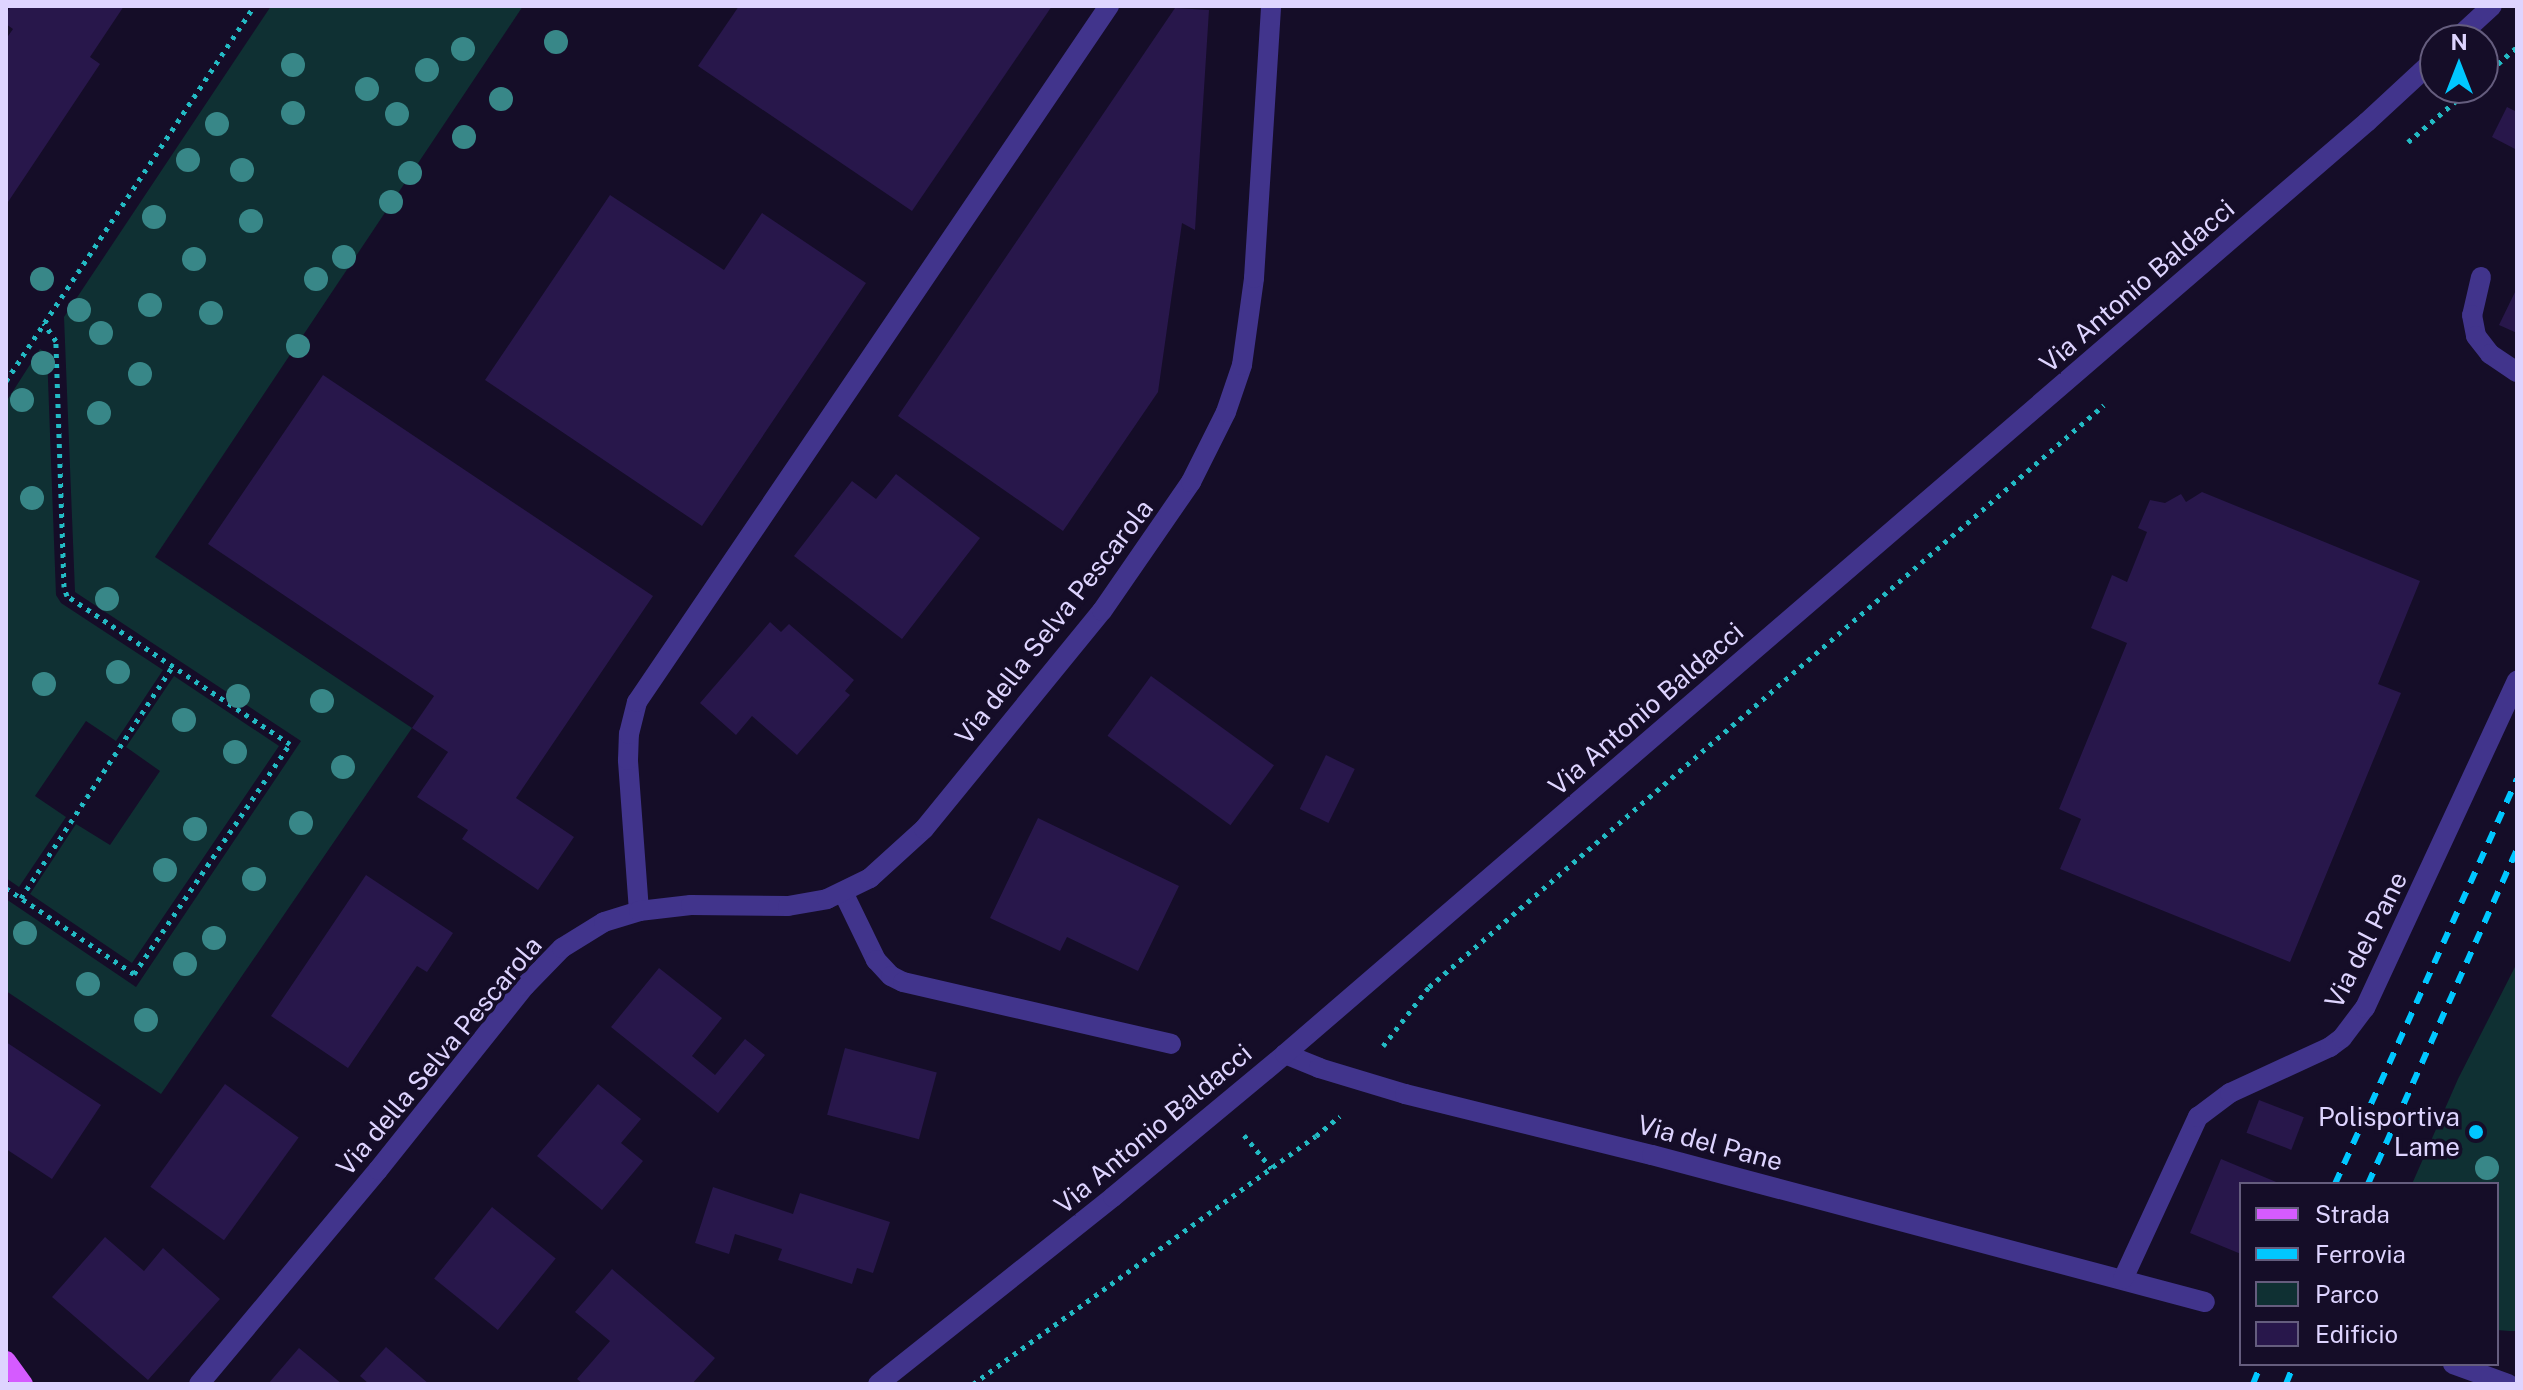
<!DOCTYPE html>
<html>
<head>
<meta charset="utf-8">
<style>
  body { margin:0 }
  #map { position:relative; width:2523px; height:1390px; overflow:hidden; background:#150d28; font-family:"Public Sans",sans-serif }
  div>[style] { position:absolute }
  .green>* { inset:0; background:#0f3033 }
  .building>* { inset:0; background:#28174b; transform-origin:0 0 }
  .path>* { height:5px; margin-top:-2.5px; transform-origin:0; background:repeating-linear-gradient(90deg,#23bac4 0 4px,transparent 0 10px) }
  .minor>* { height:20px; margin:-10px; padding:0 10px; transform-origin:10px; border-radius:10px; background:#41348c }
  .major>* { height:20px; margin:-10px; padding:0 10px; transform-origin:10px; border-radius:10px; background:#d55bff }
  .rail>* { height:6px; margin-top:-3px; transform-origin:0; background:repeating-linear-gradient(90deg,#00c7ff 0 12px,transparent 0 22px) }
  .trees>* { width:24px; height:24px; margin:-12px; border-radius:50%; background:#388788 }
  .dots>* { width:22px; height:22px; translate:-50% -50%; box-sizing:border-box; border:4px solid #150d28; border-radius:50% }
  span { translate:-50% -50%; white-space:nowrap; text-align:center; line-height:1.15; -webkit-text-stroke:7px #150d28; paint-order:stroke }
  .street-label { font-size:26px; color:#ded4ff }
  .poi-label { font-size:26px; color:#ded4ff }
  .right { translate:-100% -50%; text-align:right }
  .frame { position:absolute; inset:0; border:8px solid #ded4ff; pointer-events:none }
  .legend { position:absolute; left:2239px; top:1182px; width:260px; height:184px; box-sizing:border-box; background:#150d28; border:2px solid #655d7e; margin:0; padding:10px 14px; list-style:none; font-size:24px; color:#ded4ff }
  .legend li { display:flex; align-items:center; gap:16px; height:40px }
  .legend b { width:40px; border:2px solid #655d7e }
  .north { position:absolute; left:2419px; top:24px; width:80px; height:80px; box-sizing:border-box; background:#150d28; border:2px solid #655d7e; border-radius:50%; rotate:0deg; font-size:22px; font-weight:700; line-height:32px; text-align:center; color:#ded4ff }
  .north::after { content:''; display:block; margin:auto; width:28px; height:36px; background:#00c7ff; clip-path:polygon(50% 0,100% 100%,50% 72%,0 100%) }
</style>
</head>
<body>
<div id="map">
  <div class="green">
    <div style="clip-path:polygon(271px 6px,523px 6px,155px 557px,412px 728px,161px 1094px,6px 991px,6px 899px,136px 987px,301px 741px,75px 592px,64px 317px)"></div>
    <div style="clip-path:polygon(40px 349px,47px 353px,56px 595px,61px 603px,163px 670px,116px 741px,86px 721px,35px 796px,66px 817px,19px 887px,6px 878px,6px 402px)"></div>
    <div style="clip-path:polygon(174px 676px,279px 746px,132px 963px,30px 894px,76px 824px,110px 845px,160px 771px,126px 747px)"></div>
    <div style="clip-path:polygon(2517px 963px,2517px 1331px,2509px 1331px,2497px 1330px,2497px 1184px,2412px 1184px,2458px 1079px)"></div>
  </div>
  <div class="building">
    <div style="clip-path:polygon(11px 6px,124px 6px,90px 57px,100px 64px,6px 205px,6px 39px,13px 29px,6px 24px,6px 14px)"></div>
    <div style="clip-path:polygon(739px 6px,1052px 6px,912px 211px,698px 66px)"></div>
    <div style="clip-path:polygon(1175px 8px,1209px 10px,1195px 230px,1182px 223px,1158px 392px,1063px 531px,898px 416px)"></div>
    <div style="clip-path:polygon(2507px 107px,2517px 112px,2517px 150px,2492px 137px)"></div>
    <div style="clip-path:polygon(610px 195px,724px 270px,762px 213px,866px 283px,702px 526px,485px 380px)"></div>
    <div style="clip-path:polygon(2517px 288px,2517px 333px,2499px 325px)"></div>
    <div style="clip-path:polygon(323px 375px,653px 596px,516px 798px,574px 837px,538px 890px,462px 839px,468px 830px,417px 797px,448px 752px,412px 728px,434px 696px,208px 544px)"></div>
    <div style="clip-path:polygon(896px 474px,980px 538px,902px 639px,794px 556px,852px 481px,876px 499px)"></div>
    <div style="clip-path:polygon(2202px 492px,2420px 581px,2378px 684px,2401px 693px,2290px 962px,2060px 869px,2081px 819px,2059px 809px,2127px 643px,2091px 628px,2112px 575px,2127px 582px,2147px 532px,2138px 528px,2150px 500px,2165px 503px,2181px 494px,2186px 502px)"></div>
    <div style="clip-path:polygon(770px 622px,781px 632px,789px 624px,854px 680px,845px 691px,850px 695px,797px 755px,752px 716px,736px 735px,700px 703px)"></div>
    <div style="left:1151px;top:676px;width:152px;height:74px;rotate:36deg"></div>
    <div style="left:1326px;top:755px;width:32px;height:60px;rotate:26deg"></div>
    <div style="clip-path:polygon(1038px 818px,1179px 886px,1138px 971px,1067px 937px,1060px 951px,990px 918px)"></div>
    <div style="clip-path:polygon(366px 875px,453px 933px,427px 972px,417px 966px,348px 1068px,271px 1016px)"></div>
    <div style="clip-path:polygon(659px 968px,722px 1018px,692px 1056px,715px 1075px,745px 1039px,765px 1055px,718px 1113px,611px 1027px)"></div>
    <div style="clip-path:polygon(6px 1042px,101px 1105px,52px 1179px,6px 1149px)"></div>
    <div style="left:845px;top:1048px;width:95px;height:69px;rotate:15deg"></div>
    <div style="left:225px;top:1084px;width:91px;height:127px;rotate:36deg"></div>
    <div style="clip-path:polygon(598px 1084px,641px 1119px,621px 1143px,643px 1161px,602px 1210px,537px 1156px)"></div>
    <div style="left:2259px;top:1100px;width:48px;height:35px;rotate:21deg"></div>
    <div style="clip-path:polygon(2221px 1159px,2281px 1184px,2241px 1184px,2241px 1254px,2190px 1233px)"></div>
    <div style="clip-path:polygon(713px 1187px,793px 1214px,800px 1193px,890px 1222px,873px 1273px,857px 1268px,852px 1284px,778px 1260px,782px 1249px,735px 1234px,729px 1254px,695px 1243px)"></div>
    <div style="left:492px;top:1207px;width:82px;height:92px;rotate:39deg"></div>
    <div style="clip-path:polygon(105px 1237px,144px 1271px,163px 1248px,220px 1299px,148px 1380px,52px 1297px)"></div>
    <div style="clip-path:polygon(612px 1269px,715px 1358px,692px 1384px,583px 1384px,577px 1379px,610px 1341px,575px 1312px)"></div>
    <div style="clip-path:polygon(386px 1347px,429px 1384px,369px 1384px,360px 1376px)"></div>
    <div style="clip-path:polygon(299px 1348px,342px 1384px,268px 1384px)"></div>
  </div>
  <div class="path">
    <div style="left:2483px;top:77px;width:45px;rotate:-41.4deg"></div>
    <div style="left:2408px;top:142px;width:83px;rotate:-40.6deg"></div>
    <div style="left:6px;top:381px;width:450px;rotate:-56.5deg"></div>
    <div style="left:6px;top:888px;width:154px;rotate:33.9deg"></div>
    <div style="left:134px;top:974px;width:278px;rotate:-55.9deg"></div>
    <div style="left:290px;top:744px;width:268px;rotate:-146.4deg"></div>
    <div style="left:67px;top:596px;width:9px;rotate:-108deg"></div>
    <div style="left:64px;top:587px;width:246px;rotate:-91.9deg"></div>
    <div style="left:56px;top:341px;width:22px;rotate:-124deg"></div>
    <div style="left:21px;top:898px;width:277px;rotate:-56.8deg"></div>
    <div style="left:1383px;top:1046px;width:75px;rotate:-52.1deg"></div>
    <div style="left:1429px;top:987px;width:891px;rotate:-40.77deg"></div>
    <div style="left:1244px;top:1135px;width:43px;rotate:50.7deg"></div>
    <div style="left:973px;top:1384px;width:423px;rotate:-35.9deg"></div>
    <div style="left:1316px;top:1136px;width:31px;rotate:-40deg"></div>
  </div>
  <div class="minor">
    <div style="left:2455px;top:40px;width:50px;rotate:-42.6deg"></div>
    <div style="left:2481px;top:277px;width:39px;rotate:103deg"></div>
    <div style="left:2472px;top:315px;width:21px;rotate:79deg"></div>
    <div style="left:2476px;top:336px;width:23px;rotate:52deg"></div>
    <div style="left:2490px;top:354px;width:32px;rotate:34deg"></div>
    <div style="left:843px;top:892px;width:76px;rotate:64.1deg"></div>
    <div style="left:876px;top:960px;width:22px;rotate:47deg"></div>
    <div style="left:891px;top:976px;width:13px;rotate:27deg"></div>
    <div style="left:903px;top:982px;width:275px;rotate:13deg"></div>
    <div style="left:639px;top:911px;width:151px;rotate:-94.2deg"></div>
    <div style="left:628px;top:760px;width:26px;rotate:-88deg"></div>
    <div style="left:629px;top:734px;width:33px;rotate:-76deg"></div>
    <div style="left:637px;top:702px;width:841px;rotate:-55.86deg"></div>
    <div style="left:1285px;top:1054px;width:37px;rotate:22deg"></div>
    <div style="left:1319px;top:1068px;width:90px;rotate:16.8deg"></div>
    <div style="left:1405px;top:1094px;width:254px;rotate:13.9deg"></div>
    <div style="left:1652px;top:1155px;width:572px;rotate:14.89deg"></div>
    <div style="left:2123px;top:1279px;width:179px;rotate:-65.2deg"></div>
    <div style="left:2198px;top:1117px;width:40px;rotate:-37deg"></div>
    <div style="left:2230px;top:1093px;width:110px;rotate:-24.7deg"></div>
    <div style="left:2330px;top:1047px;width:15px;rotate:-37deg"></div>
    <div style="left:2342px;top:1038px;width:38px;rotate:-53deg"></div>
    <div style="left:2365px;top:1008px;width:361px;rotate:-65.1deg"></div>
    <div style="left:2453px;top:1364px;width:59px;rotate:20deg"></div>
    <div style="left:199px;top:1384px;width:279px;rotate:-50.1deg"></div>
    <div style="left:378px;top:1170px;width:236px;rotate:-51.4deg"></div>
    <div style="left:525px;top:986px;width:53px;rotate:-45.8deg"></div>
    <div style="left:562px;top:948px;width:49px;rotate:-31.8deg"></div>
    <div style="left:604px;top:922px;width:37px;rotate:-17deg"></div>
    <div style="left:639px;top:911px;width:52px;rotate:-6.6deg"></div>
    <div style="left:691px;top:905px;width:97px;rotate:0.6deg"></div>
    <div style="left:788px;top:906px;width:40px;rotate:-10deg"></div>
    <div style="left:827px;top:899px;width:48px;rotate:-26deg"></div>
    <div style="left:870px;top:878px;width:73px;rotate:-42.2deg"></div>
    <div style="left:924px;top:829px;width:281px;rotate:-50.8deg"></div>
    <div style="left:1102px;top:611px;width:157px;rotate:-55.4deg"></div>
    <div style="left:1191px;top:482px;width:78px;rotate:-63.4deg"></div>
    <div style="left:1226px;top:412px;width:50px;rotate:-71.2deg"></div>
    <div style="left:1242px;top:365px;width:88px;rotate:-82.1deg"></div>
    <div style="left:1254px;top:278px;width:273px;rotate:-86.4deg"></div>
    <div style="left:878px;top:1384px;width:300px;rotate:-38.5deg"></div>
    <div style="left:1113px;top:1197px;width:224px;rotate:-39.7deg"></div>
    <div style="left:1285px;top:1054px;width:1428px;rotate:-40.74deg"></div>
    <div style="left:2367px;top:122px;width:93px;rotate:-42.8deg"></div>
  </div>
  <div class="major">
    <div style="left:6px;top:1361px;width:29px;rotate:54deg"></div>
  </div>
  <div class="rail">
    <div style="left:2335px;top:1184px;width:444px;rotate:-65.8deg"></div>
    <div style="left:2368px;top:1184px;width:366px;rotate:-66deg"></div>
    <div style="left:2253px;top:1384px;width:22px;rotate:-68deg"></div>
    <div style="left:2286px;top:1384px;width:22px;rotate:-68deg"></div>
  </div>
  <div class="trees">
    <div style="left:556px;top:42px"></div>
    <div style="left:463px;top:49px"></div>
    <div style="left:293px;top:65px"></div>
    <div style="left:427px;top:70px"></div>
    <div style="left:367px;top:89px"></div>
    <div style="left:501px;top:99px"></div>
    <div style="left:293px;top:113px"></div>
    <div style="left:397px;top:114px"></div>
    <div style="left:217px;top:124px"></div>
    <div style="left:464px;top:137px"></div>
    <div style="left:188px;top:160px"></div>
    <div style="left:242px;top:170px"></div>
    <div style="left:410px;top:173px"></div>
    <div style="left:391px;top:202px"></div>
    <div style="left:154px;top:217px"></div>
    <div style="left:251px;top:221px"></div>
    <div style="left:344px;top:257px"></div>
    <div style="left:194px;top:259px"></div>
    <div style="left:42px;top:279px"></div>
    <div style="left:316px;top:279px"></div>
    <div style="left:150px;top:305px"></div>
    <div style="left:79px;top:310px"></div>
    <div style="left:211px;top:313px"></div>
    <div style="left:101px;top:333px"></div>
    <div style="left:298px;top:346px"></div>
    <div style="left:43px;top:363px"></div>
    <div style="left:140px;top:374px"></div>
    <div style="left:22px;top:400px"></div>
    <div style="left:99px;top:413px"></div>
    <div style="left:32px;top:498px"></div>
    <div style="left:107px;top:599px"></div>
    <div style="left:118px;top:672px"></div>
    <div style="left:44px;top:684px"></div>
    <div style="left:238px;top:696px"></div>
    <div style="left:322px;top:701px"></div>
    <div style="left:184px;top:720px"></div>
    <div style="left:235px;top:752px"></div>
    <div style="left:343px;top:767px"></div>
    <div style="left:301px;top:823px"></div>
    <div style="left:195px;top:829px"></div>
    <div style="left:165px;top:870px"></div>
    <div style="left:254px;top:879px"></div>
    <div style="left:25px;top:933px"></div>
    <div style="left:214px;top:938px"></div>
    <div style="left:185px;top:964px"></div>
    <div style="left:88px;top:984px"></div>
    <div style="left:146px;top:1020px"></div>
    <div style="left:2487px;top:1168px"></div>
  </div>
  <div class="dots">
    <div style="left:2476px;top:1132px;background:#00c7ff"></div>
  </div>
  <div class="street-label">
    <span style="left:2137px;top:286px;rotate:-41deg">Via Antonio Baldacci</span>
    <span style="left:1054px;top:622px;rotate:-52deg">Via della Selva Pescarola</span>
    <span style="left:1646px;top:709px;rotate:-41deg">Via Antonio Baldacci</span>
    <span style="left:2366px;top:940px;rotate:-63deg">Via del Pane</span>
    <span style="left:439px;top:1056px;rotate:-50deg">Via della Selva Pescarola</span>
    <span style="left:1153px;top:1129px;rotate:-40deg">Via Antonio Baldacci</span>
    <span style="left:1710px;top:1143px;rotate:15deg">Via del Pane</span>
  </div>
  <div class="poi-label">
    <span class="right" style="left:2460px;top:1132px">Polisportiva<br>Lame</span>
  </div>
  <div class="frame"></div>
  <ul class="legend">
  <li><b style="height:10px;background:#d55bff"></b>Strada</li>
  <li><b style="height:10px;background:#00c7ff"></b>Ferrovia</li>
  <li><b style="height:22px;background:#0f3033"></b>Parco</li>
  <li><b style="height:22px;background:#28174b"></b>Edificio</li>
  </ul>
  <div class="north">N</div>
</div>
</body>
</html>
